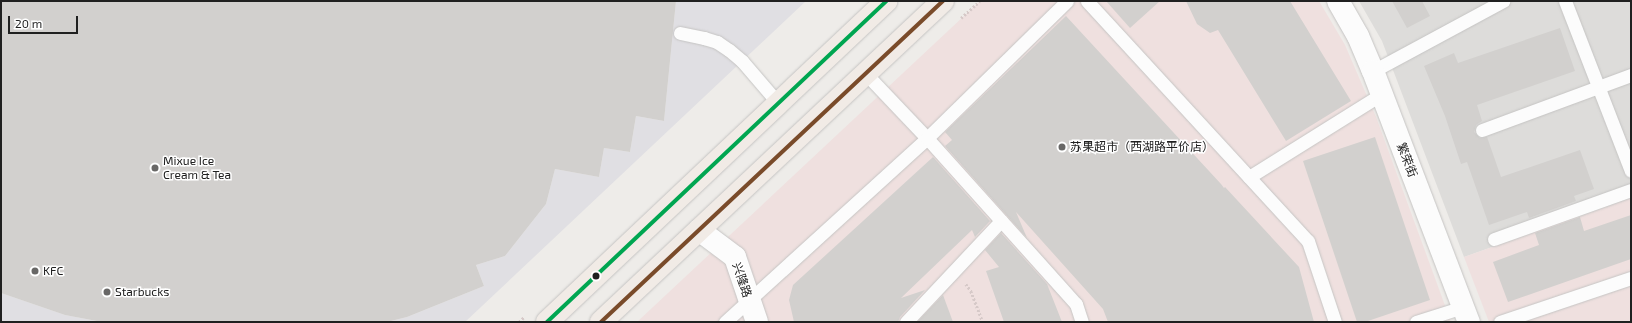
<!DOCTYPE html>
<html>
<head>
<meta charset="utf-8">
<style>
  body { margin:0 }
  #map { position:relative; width:1632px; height:323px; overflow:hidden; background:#eeece9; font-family:"Exo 2","Noto Sans SC",sans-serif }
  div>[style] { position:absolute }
  .residential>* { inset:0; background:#dddcda }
  .commercial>* { inset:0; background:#efe0df }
  .plaza>* { inset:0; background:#e0dfe3 }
  .building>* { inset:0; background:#d2d0ce }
  .path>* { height:2.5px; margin-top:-1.25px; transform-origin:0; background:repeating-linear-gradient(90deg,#d6c9c8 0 2px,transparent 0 4px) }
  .roads { filter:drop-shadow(0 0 1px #c5c4c3) drop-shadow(0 0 1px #c5c4c3) }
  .lane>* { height:13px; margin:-6.5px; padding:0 6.5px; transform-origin:6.5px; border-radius:6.5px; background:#fcfcfc }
  .street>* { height:22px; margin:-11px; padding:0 11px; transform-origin:11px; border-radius:11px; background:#fcfcfc }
  .primary>* { height:22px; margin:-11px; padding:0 11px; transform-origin:11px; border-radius:11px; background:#f1ebe6 }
  .bus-1>* { height:4px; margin:-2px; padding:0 2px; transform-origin:2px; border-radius:2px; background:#7a4b2a }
  .bus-2>* { height:4px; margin:-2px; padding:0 2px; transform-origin:2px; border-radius:2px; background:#00a651 }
  .dots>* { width:11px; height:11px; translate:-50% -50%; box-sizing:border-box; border:2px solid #fff; border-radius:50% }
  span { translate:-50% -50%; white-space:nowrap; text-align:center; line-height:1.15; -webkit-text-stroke:3px #fff; paint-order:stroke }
  .poi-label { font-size:12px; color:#202020 }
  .left { translate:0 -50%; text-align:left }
  .street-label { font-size:12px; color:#202020 }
  .frame { position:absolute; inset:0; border:2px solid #202020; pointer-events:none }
  .scale { position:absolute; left:8px; top:16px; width:70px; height:18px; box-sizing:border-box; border:2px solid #202020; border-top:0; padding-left:5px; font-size:12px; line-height:14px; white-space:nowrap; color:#202020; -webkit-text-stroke:3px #fff; paint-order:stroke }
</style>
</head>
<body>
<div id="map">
  <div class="residential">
    <div style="clip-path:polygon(1359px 1px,1631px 1px,1631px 198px,1464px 257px,1382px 41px)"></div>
  </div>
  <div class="commercial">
    <div style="clip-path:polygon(980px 1px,1319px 1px,1345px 45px,1376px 117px,1451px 322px,637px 322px)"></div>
    <div style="clip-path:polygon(1631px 198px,1631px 322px,1489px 322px,1464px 257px)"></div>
  </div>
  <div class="plaza">
    <div style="clip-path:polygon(676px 1px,806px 1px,465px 322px,387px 322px,407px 317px,484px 286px,476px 265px,505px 256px,546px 204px,555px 169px,599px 177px,604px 148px,630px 152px,636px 116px,664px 121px)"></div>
    <div style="clip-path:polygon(1px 293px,65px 315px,102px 322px,1px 322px)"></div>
  </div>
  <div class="building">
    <div style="clip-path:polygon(1px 1px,676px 1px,664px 121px,636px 116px,630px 152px,604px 148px,599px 177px,555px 169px,546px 204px,505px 256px,476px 265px,484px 286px,407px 317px,387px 322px,102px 322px,65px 315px,1px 293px)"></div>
    <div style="clip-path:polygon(1106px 1px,1160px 1px,1130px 28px)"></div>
    <div style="clip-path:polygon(1186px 1px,1290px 1px,1351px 101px,1286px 141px,1218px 30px,1210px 33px,1197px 24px)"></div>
    <div style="clip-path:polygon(1392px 1px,1422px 1px,1430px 16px,1407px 28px)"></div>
    <div style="clip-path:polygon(1066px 16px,1221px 184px,1224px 188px,1225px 187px,1299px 267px,1314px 322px,1108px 322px,1103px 309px,1016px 212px,1027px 238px,945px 146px,952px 140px,945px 132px)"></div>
    <div style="clip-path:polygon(1560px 28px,1575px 71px,1477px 105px,1482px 121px,1476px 125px,1474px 132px,1480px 138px,1487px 137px,1501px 177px,1580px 150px,1594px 189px,1574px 196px,1576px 201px,1529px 218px,1527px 212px,1489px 225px,1467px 162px,1461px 164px,1445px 116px,1424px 66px,1454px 53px,1458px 63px)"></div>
    <div style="clip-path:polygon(1375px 137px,1430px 300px,1365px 322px,1357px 322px,1303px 161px)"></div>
    <div style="clip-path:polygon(933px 157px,990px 221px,975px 237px,972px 230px,901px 298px,925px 290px,900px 317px,898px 322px,794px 322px,789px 300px,793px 285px)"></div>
    <div style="clip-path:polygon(1631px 215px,1631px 259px,1508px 302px,1493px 262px,1539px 245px,1535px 233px,1580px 217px,1584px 231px)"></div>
    <div style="clip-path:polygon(1001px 233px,1047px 284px,1062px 322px,1004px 322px,986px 271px,999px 267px,985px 250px)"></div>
    <div style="clip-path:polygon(943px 295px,953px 322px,917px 322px)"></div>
  </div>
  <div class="path">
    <div style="left:961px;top:18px;width:25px;rotate:-42deg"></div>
    <div style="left:966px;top:284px;width:9px;rotate:54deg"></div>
    <div style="left:971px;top:291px;width:33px;rotate:69deg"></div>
    <div style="left:519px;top:322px;width:8px;rotate:-45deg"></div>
  </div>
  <div class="roads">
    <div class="lane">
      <div style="left:1087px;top:1px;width:326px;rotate:47.4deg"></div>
      <div style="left:1308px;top:241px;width:85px;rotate:71.6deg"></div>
      <div style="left:1565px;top:1px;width:182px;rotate:68.8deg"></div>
      <div style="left:680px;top:33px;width:25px;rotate:12deg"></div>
      <div style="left:704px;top:38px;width:14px;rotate:17deg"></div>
      <div style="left:717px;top:42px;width:14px;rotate:34deg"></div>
      <div style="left:729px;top:50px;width:17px;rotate:40deg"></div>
      <div style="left:742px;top:61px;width:55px;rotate:49.4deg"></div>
      <div style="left:1373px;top:71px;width:148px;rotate:-28.3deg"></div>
      <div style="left:866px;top:74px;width:88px;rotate:46.4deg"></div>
      <div style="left:927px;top:138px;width:223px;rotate:48.1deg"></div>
      <div style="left:1076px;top:304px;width:19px;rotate:72deg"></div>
      <div style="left:1482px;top:130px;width:159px;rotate:-20.3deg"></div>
      <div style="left:1249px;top:177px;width:157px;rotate:-32deg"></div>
      <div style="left:1494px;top:239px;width:145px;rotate:-19.7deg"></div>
      <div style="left:725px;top:322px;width:273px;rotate:-42.3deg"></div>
      <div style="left:927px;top:138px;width:196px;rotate:-44.4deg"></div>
      <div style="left:906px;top:322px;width:139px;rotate:-46.8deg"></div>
      <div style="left:1416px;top:322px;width:49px;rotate:-17.7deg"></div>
      <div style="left:1500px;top:322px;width:138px;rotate:-18.6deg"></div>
    </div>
    <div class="street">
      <div style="left:1338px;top:1px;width:40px;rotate:60.3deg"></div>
      <div style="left:1358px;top:36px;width:38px;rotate:67deg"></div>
      <div style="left:1373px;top:71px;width:269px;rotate:69.1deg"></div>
      <div style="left:699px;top:230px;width:45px;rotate:36.9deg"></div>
      <div style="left:735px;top:257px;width:69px;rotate:71.3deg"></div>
    </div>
    <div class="primary">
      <div style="left:547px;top:322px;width:467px;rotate:-43.4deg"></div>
      <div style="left:601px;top:322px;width:469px;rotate:-43.2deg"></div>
    </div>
  </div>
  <div class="bus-1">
    <div style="left:601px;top:322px;width:469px;rotate:-43.2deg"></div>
  </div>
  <div class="bus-2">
    <div style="left:547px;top:322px;width:467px;rotate:-43.4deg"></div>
  </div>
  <div class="dots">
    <div style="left:1062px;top:147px;background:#686766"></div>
    <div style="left:155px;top:168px;background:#686766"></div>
    <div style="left:35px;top:271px;background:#686766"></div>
    <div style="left:596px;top:276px;background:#202020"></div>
    <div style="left:107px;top:292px;background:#686766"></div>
  </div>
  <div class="poi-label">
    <span class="left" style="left:1070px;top:147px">苏果超市（西湖路平价店）</span>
    <span class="left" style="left:163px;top:168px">Mixue Ice<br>Cream &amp; Tea</span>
    <span class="left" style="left:43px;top:271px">KFC</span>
    <span class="left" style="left:115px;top:292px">Starbucks</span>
  </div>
  <div class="street-label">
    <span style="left:1407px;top:160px;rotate:69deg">繁荣街</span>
    <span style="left:742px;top:280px;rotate:71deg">兴隆路</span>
  </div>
  <div class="frame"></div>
  <div class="scale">20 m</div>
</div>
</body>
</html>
